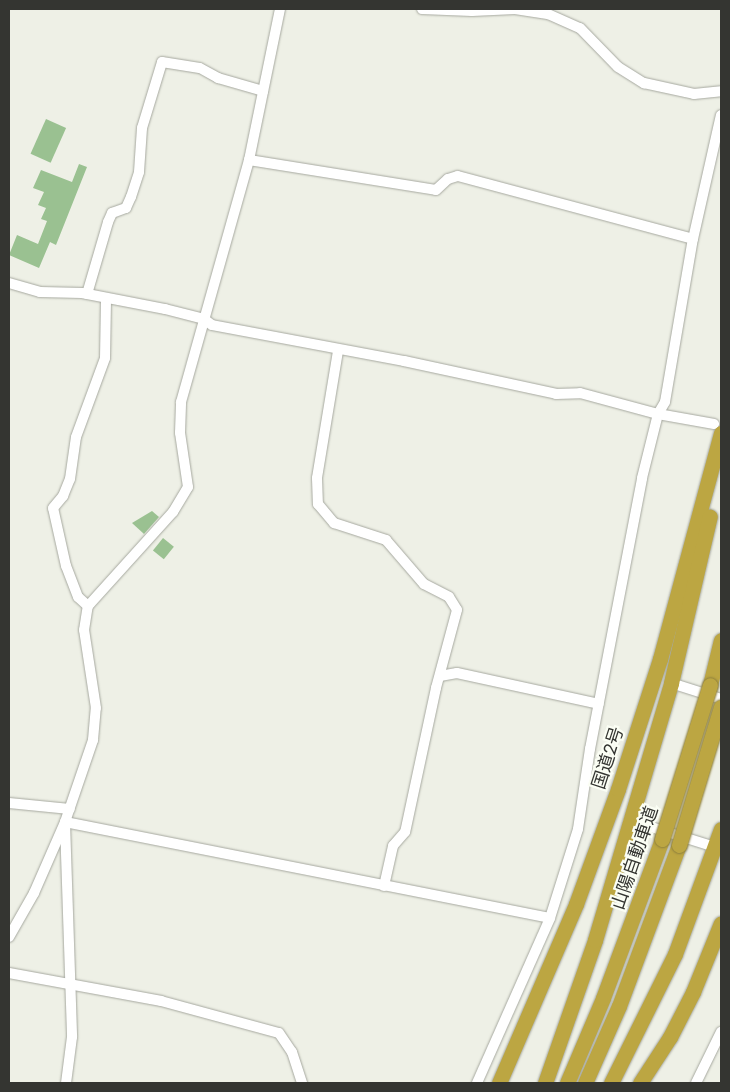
<!DOCTYPE html>
<html>
<head>
<meta charset="utf-8">
<style>
  body { margin:0 }
  #map { position:relative; width:730px; height:1092px; overflow:hidden; background:#eef0e6; font-family:Jost,"Noto Sans JP",sans-serif }
  div>[style] { position:absolute }
  .building>* { inset:0; background:#9ac191; transform-origin:0 0 }
  .roads { filter:drop-shadow(0 0 1px #a6a89f) drop-shadow(0 0 1px #a6a89f) }
  .minor>* { height:10px; margin:-5px; padding:0 5px; transform-origin:5px; border-radius:5px; background:#fff }
  .highway>* { height:15px; margin:-7.5px; padding:0 7.5px; transform-origin:7.5px; border-radius:7.5px; background:#bca642 }
  .bridges { filter:drop-shadow(0 0 1px #8c7e3c) drop-shadow(0 0 1px #8c7e3c) }
  .highway-bridge>* { height:15px; margin:-7.5px; padding:0 7.5px; transform-origin:7.5px; border-radius:7.5px; background:#bca642 }
  span { translate:-50% -50%; white-space:nowrap; text-align:center; line-height:1.15; -webkit-text-stroke:4.5px #fbfef4; paint-order:stroke }
  .street-label { font-size:18px; color:#343531 }
  .frame { position:absolute; inset:0; border:10px solid #343531; pointer-events:none }
</style>
</head>
<body>
<div id="map">
  <div class="building">
    <div style="left:46px;top:119px;width:22px;height:38px;rotate:24deg"></div>
    <div style="clip-path:polygon(79px 164px,87px 167px,56px 245px,50px 242px,39px 268px,9px 255px,17px 235px,38px 244px,47px 221px,41px 219px,46px 208px,38px 205px,44px 192px,33px 188px,41px 170px,72px 182px)"></div>
    <div style="clip-path:polygon(152px 511px,159px 517px,144px 534px,132px 523px)"></div>
    <div style="left:163px;top:538px;width:14px;height:16px;rotate:39deg"></div>
  </div>
  <div class="roads">
    <div class="minor">
      <div style="left:422px;top:9px;width:50px;rotate:2.3deg"></div>
      <div style="left:472px;top:11px;width:43px;rotate:-2.7deg"></div>
      <div style="left:515px;top:9px;width:33px;rotate:9deg"></div>
      <div style="left:548px;top:14px;width:35px;rotate:24deg"></div>
      <div style="left:580px;top:28px;width:54px;rotate:45.7deg"></div>
      <div style="left:618px;top:67px;width:31px;rotate:32deg"></div>
      <div style="left:644px;top:83px;width:51px;rotate:12.4deg"></div>
      <div style="left:694px;top:94px;width:27px;rotate:-6deg"></div>
      <div style="left:249px;top:160px;width:189px;rotate:9.1deg"></div>
      <div style="left:436px;top:190px;width:16px;rotate:-43deg"></div>
      <div style="left:448px;top:179px;width:10px;rotate:-17deg"></div>
      <div style="left:458px;top:176px;width:243px;rotate:15deg"></div>
      <div style="left:9px;top:283px;width:32px;rotate:16deg"></div>
      <div style="left:40px;top:292px;width:42px;rotate:1.4deg"></div>
      <div style="left:82px;top:293px;width:85px;rotate:10.9deg"></div>
      <div style="left:165px;top:309px;width:40px;rotate:14.4deg"></div>
      <div style="left:204px;top:319px;width:10px;rotate:37deg"></div>
      <div style="left:212px;top:325px;width:195px;rotate:10.6deg"></div>
      <div style="left:404px;top:361px;width:156px;rotate:12.2deg"></div>
      <div style="left:556px;top:394px;width:24px;rotate:-2deg"></div>
      <div style="left:580px;top:393px;width:81px;rotate:15.1deg"></div>
      <div style="left:658px;top:414px;width:57px;rotate:10.1deg"></div>
      <div style="left:87px;top:294px;width:75px;rotate:-73.7deg"></div>
      <div style="left:108px;top:222px;width:10px;rotate:-66deg"></div>
      <div style="left:112px;top:213px;width:15px;rotate:-20deg"></div>
      <div style="left:126px;top:208px;width:12px;rotate:-66deg"></div>
      <div style="left:131px;top:197px;width:26px;rotate:-72deg"></div>
      <div style="left:139px;top:172px;width:44px;rotate:-86.1deg"></div>
      <div style="left:142px;top:128px;width:69px;rotate:-73.1deg"></div>
      <div style="left:162px;top:62px;width:38px;rotate:9deg"></div>
      <div style="left:200px;top:68px;width:21px;rotate:29deg"></div>
      <div style="left:218px;top:78px;width:47px;rotate:16.1deg"></div>
      <div style="left:338px;top:351px;width:129px;rotate:99.4deg"></div>
      <div style="left:317px;top:478px;width:26px;rotate:88deg"></div>
      <div style="left:318px;top:504px;width:25px;rotate:50deg"></div>
      <div style="left:334px;top:523px;width:55px;rotate:18.1deg"></div>
      <div style="left:386px;top:540px;width:58px;rotate:49.2deg"></div>
      <div style="left:424px;top:584px;width:28px;rotate:27deg"></div>
      <div style="left:449px;top:597px;width:15px;rotate:58deg"></div>
      <div style="left:457px;top:610px;width:81px;rotate:105.1deg"></div>
      <div style="left:436px;top:688px;width:147px;rotate:102.1deg"></div>
      <div style="left:405px;top:832px;width:18px;rotate:131deg"></div>
      <div style="left:393px;top:846px;width:41px;rotate:102.7deg"></div>
      <div style="left:88px;top:606px;width:13px;rotate:-138deg"></div>
      <div style="left:78px;top:597px;width:33px;rotate:-111deg"></div>
      <div style="left:66px;top:566px;width:59px;rotate:-102.6deg"></div>
      <div style="left:53px;top:508px;width:16px;rotate:-50deg"></div>
      <div style="left:63px;top:496px;width:18px;rotate:-68deg"></div>
      <div style="left:70px;top:479px;width:42px;rotate:-81.9deg"></div>
      <div style="left:76px;top:437px;width:84px;rotate:-69.8deg"></div>
      <div style="left:105px;top:358px;width:60px;rotate:-89deg"></div>
      <div style="left:440px;top:676px;width:17px;rotate:-10deg"></div>
      <div style="left:457px;top:673px;width:145px;rotate:12.3deg"></div>
      <div style="left:671px;top:683px;width:52px;rotate:17.7deg"></div>
      <div style="left:9px;top:803px;width:61px;rotate:5.6deg"></div>
      <div style="left:629px;top:820px;width:90px;rotate:17.4deg"></div>
      <div style="left:65px;top:822px;width:494px;rotate:11.2deg"></div>
      <div style="left:65px;top:823px;width:214px;rotate:88.1deg"></div>
      <div style="left:72px;top:1037px;width:46px;rotate:97.4deg"></div>
      <div style="left:9px;top:937px;width:51px;rotate:-60.4deg"></div>
      <div style="left:34px;top:893px;width:77px;rotate:-66.4deg"></div>
      <div style="left:65px;top:822px;width:87px;rotate:-71.1deg"></div>
      <div style="left:93px;top:740px;width:32px;rotate:-85deg"></div>
      <div style="left:96px;top:708px;width:79px;rotate:-98.7deg"></div>
      <div style="left:84px;top:630px;width:24px;rotate:-81deg"></div>
      <div style="left:88px;top:606px;width:127px;rotate:-47.9deg"></div>
      <div style="left:173px;top:512px;width:29px;rotate:-59deg"></div>
      <div style="left:188px;top:487px;width:55px;rotate:-98.4deg"></div>
      <div style="left:180px;top:433px;width:31px;rotate:-88deg"></div>
      <div style="left:181px;top:402px;width:251px;rotate:-74.3deg"></div>
      <div style="left:249px;top:160px;width:154px;rotate:-78.4deg"></div>
      <div style="left:9px;top:973px;width:155px;rotate:10.4deg"></div>
      <div style="left:161px;top:1001px;width:122px;rotate:15.2deg"></div>
      <div style="left:279px;top:1033px;width:23px;rotate:56deg"></div>
      <div style="left:292px;top:1052px;width:33px;rotate:72deg"></div>
      <div style="left:477px;top:1083px;width:180px;rotate:-66.1deg"></div>
      <div style="left:550px;top:918px;width:93px;rotate:-72.5deg"></div>
      <div style="left:578px;top:829px;width:81px;rotate:-81.5deg"></div>
      <div style="left:590px;top:749px;width:276px;rotate:-79.1deg"></div>
      <div style="left:642px;top:478px;width:66px;rotate:-76deg"></div>
      <div style="left:658px;top:414px;width:14px;rotate:-60deg"></div>
      <div style="left:665px;top:402px;width:165px;rotate:-80.3deg"></div>
      <div style="left:693px;top:239px;width:127px;rotate:-77.3deg"></div>
      <div style="left:696px;top:1083px;width:57px;rotate:-63.9deg"></div>
    </div>
    <div class="highway">
      <div style="left:710px;top:685px;width:46px;rotate:-76.3deg"></div>
      <div style="left:499px;top:1083px;width:195px;rotate:-66.7deg"></div>
      <div style="left:576px;top:904px;width:122px;rotate:-69.9deg"></div>
      <div style="left:618px;top:789px;width:137px;rotate:-72.1deg"></div>
      <div style="left:660px;top:659px;width:234px;rotate:-74.9deg"></div>
      <div style="left:545px;top:1083px;width:151px;rotate:-70.7deg"></div>
      <div style="left:595px;top:940px;width:268px;rotate:-73.5deg"></div>
      <div style="left:671px;top:683px;width:171px;rotate:-76.9deg"></div>
      <div style="left:567px;top:1083px;width:92px;rotate:-67deg"></div>
      <div style="left:603px;top:998px;width:170px;rotate:-69.6deg"></div>
      <div style="left:585px;top:1083px;width:84px;rotate:-66.2deg"></div>
      <div style="left:619px;top:1006px;width:172px;rotate:-69.6deg"></div>
      <div style="left:611px;top:1083px;width:144px;rotate:-63.6deg"></div>
      <div style="left:675px;top:954px;width:133px;rotate:-69.8deg"></div>
      <div style="left:640px;top:1083px;width:55px;rotate:-56.9deg"></div>
      <div style="left:670px;top:1037px;width:51px;rotate:-62.9deg"></div>
      <div style="left:693px;top:992px;width:74px;rotate:-67.9deg"></div>
    </div>
  </div>
  <div class="bridges">
    <div class="highway-bridge">
      <div style="left:662px;top:839px;width:161px;rotate:-72.7deg"></div>
      <div style="left:679px;top:845px;width:144px;rotate:-73.1deg"></div>
    </div>
  </div>
  <div class="street-label">
    <span style="left:608px;top:758px;rotate:-72deg">国道2号</span>
    <span style="left:635px;top:858px;rotate:-71deg">山陽自動車道</span>
  </div>
  <div class="frame"></div>
</div>
</body>
</html>
